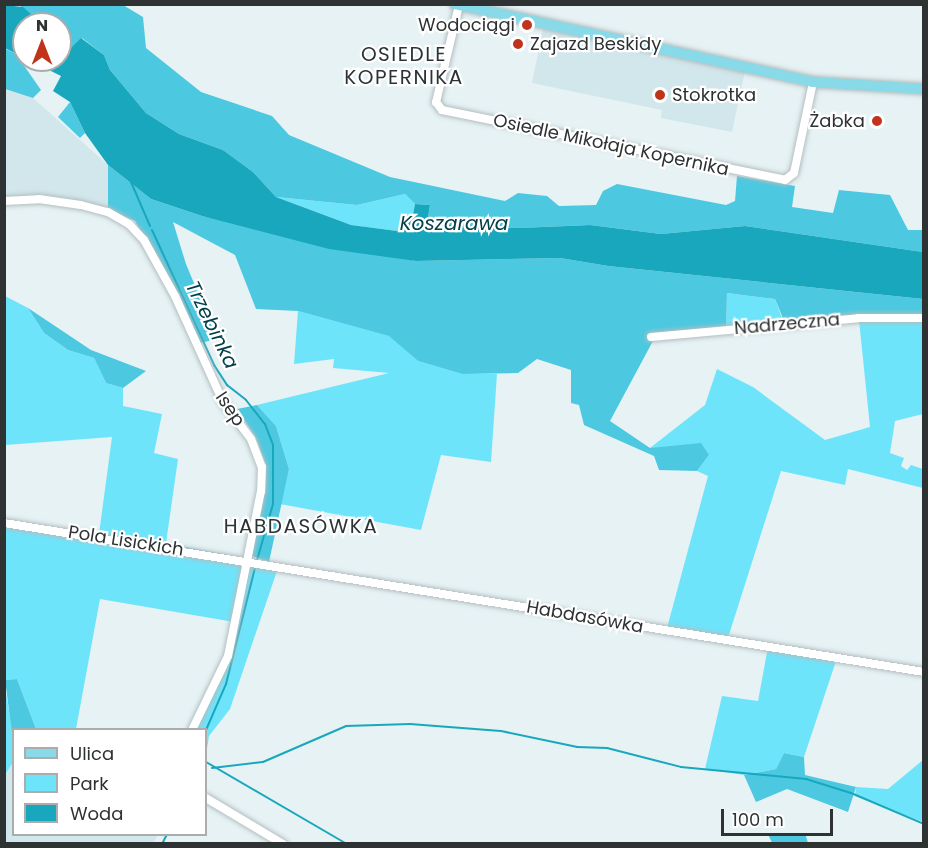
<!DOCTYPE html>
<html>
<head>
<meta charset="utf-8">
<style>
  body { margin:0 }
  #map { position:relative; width:928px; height:848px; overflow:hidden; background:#e6f2f4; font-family:Poppins,sans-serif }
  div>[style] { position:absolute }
  .built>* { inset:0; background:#d2e7eb }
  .green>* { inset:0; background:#6ee4fb }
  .forest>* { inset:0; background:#4cc9e0 }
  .water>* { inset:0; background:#19a7be }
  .stream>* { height:2px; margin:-1px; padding:0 1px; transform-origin:1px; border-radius:1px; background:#19a7be }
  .roads { filter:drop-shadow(0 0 2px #b3bec0) drop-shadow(0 0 2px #b3bec0) }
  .minor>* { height:8px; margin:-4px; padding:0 4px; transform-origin:4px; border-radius:4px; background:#fff }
  .major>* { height:10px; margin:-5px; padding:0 5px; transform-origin:5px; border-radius:5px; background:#89dae8 }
  .dots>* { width:16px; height:16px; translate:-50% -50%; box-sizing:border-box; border:3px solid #fff; border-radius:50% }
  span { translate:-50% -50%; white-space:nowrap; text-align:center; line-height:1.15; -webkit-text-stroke:4.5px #fff; paint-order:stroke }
  .poi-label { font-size:18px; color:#2e3233 }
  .right { translate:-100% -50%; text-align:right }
  .left { translate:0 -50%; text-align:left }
  .street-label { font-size:18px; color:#2e3233 }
  .neighbourhood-label { font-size:20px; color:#2b3335; letter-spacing:1.5px }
  .water-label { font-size:20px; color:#05404a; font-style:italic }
  .frame { position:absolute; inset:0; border:6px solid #2e3233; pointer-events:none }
  .legend { position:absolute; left:12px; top:728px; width:195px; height:108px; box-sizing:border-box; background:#fff; border:2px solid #abadad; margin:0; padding:8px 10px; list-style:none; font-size:18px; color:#2e3233 }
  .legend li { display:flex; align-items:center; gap:12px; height:30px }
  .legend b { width:30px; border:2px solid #abadad }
  .north { position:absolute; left:12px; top:12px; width:60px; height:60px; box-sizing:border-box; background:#fff; border:2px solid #abadad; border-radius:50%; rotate:0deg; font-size:16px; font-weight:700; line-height:24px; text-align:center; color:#2e3233 }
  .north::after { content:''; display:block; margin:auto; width:21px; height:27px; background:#bf341a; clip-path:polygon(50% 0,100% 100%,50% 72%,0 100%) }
  .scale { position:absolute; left:721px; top:809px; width:112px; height:27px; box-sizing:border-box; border:3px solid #2e3233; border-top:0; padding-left:8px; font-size:18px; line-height:21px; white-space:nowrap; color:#2e3233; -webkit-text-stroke:4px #fff; paint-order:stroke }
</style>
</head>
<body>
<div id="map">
  <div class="built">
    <div style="clip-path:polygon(543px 28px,745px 71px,732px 132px,661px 118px,662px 110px,532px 83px)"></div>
    <div style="clip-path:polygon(4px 89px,33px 98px,108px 165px,108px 209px,39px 195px,5px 196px)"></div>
    <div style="clip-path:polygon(13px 762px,14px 834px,158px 835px,153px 843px,5px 843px,5px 775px)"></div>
  </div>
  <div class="green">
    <div style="clip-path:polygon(405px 194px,415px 204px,412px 220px,397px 231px,351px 225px,276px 197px,357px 205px)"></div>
    <div style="clip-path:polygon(727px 293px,775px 299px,784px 324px,726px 332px)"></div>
    <div style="clip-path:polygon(5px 296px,28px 308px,44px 333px,68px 350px,94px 358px,106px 383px,123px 388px,123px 406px,162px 414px,154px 453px,178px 459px,166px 543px,279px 565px,230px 709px,209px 736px,206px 755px,206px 730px,192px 729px,228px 656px,234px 622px,100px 599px,76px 729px,36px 729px,17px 679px,5px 680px,5px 523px,104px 535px,99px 534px,112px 437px,5px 445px)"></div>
    <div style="clip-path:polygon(298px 311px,390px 336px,418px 361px,462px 374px,497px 374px,491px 462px,441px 455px,421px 530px,280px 504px,289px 469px,276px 426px,257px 405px,389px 373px,333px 368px,334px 359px,294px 364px)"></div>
    <div style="clip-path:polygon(859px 320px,923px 321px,923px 414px,895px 421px,890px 453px,904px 458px,901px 466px,907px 470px,911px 465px,923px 469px,923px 488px,848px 469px,845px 485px,781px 471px,727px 641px,667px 628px,708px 476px,697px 471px,709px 455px,650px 448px,705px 405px,717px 369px,753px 387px,825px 440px,870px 427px)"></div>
    <div style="clip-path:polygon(768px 647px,837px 658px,804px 757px,784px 753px,776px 769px,744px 775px,705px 769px,722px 696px,758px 701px)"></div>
    <div style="clip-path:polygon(4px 681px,14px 740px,13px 762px,5px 775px)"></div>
    <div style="clip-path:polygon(923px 760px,923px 822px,855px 796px,856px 787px,888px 789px)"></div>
  </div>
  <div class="forest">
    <div style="clip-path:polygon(19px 5px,123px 5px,143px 17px,146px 48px,201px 92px,272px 116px,289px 135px,390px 177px,505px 201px,518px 193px,547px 196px,559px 206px,596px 205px,603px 191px,617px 184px,726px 205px,735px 201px,737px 176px,795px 186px,792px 207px,833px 213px,839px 190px,890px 195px,908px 230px,923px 230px,923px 252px,745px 226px,661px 234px,590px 225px,520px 228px,427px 224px,430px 205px,415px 204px,405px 194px,357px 205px,276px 197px,253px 172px,223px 150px,179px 134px,146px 113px,110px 70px,104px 55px,82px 38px,71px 49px,60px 39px,60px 24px,42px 24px)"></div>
    <div style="clip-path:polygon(4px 48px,16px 54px,41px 90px,33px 98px,5px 89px)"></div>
    <div style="clip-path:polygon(70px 102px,85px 133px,80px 138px,58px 117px)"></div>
    <div style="clip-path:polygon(108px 165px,151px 199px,202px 216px,416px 261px,560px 258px,608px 266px,923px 299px,923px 315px,784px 321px,775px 299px,727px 293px,726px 332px,654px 339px,610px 421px,650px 448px,701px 443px,709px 455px,697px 471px,659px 470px,654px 456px,584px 425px,579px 405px,571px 403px,571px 370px,537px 359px,518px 373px,462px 374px,418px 361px,389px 336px,298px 311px,256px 309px,235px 255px,173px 222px,186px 264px,213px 329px,209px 341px,200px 343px,135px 221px,108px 209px)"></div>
    <div style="clip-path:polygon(28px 308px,91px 350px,146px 371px,123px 388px,106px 383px,94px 358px,68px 350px,44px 333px)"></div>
    <div style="clip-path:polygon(257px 405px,276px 426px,289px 469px,269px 562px,252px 556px,266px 465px,256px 438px,237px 409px)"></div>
    <div style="clip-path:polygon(17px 679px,36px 729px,14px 730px,13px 740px,5px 680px)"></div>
    <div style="clip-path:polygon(784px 753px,804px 757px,805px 775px,856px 787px,848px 812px,787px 789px,756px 802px,744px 775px,776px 769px)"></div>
    <div style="clip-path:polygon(805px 833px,808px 843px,772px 843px,768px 834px)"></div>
  </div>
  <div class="water">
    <div style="clip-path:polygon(4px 5px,23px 7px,42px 24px,24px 24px,24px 58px,5px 48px)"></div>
    <div style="clip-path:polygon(81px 38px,104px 55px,110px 70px,146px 113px,179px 134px,223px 150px,253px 172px,276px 197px,351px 225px,397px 231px,412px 220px,415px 204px,430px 205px,427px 224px,520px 228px,590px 225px,661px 234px,745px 226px,923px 252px,923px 299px,608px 266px,560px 258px,416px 261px,329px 249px,202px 216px,151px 199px,108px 165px,85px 133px,70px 102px,53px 91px,61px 76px,29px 60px,60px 60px,60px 39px,71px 48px)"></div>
  </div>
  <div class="stream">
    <div style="left:131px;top:182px;width:48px;rotate:66.6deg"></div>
    <div style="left:152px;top:230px;width:149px;rotate:65.3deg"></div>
    <div style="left:214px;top:365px;width:24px;rotate:57deg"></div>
    <div style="left:227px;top:385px;width:24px;rotate:38deg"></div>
    <div style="left:246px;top:400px;width:31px;rotate:52deg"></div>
    <div style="left:265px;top:424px;width:22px;rotate:69deg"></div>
    <div style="left:273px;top:445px;width:59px;rotate:90deg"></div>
    <div style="left:273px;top:504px;width:58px;rotate:105.9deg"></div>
    <div style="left:206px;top:730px;width:50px;rotate:-66.5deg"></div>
    <div style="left:226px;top:684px;width:120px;rotate:-76deg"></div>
    <div style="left:206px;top:762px;width:163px;rotate:30.2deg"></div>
    <div style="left:212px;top:768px;width:51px;rotate:-6.7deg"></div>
    <div style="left:263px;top:762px;width:90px;rotate:-23.4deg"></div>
    <div style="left:346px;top:726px;width:64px;rotate:-1.8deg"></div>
    <div style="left:410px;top:724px;width:91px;rotate:4.4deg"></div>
    <div style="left:501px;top:731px;width:78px;rotate:11.9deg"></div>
    <div style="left:577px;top:747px;width:30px;rotate:2deg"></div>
    <div style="left:607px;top:748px;width:76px;rotate:14.4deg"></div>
    <div style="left:681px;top:767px;width:126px;rotate:5.5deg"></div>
    <div style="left:806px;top:779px;width:47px;rotate:17.3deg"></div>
    <div style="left:851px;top:793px;width:79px;rotate:23deg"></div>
    <div style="left:162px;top:844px;width:11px;rotate:-63deg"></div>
  </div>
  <div class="roads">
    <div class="minor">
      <div style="left:459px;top:5px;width:100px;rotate:103.3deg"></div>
      <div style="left:436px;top:102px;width:10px;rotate:53deg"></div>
      <div style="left:442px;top:110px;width:350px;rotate:11.5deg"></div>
      <div style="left:785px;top:180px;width:11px;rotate:-38deg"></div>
      <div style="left:794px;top:173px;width:93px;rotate:-78.2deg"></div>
      <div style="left:4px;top:201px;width:35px;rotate:-3deg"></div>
      <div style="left:39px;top:199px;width:42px;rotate:8.1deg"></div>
      <div style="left:81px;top:205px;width:28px;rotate:15deg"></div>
      <div style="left:108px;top:212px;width:24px;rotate:30deg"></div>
      <div style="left:129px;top:224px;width:22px;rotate:47deg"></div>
      <div style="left:144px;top:240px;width:64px;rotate:61deg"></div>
      <div style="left:175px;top:296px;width:116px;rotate:65.6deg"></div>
      <div style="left:223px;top:402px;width:46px;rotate:52.9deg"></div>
      <div style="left:251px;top:439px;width:30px;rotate:69deg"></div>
      <div style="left:262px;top:467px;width:24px;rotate:92deg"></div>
      <div style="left:261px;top:491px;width:168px;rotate:101.3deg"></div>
      <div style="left:228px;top:656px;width:82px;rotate:115.9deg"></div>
      <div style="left:651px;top:337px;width:208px;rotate:-5.2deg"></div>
      <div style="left:858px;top:318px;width:66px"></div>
      <div style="left:4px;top:523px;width:932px;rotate:9.2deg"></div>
      <div style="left:206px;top:798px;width:90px;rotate:30.9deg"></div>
    </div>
    <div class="major">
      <div style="left:455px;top:4px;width:366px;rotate:12.3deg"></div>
      <div style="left:813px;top:82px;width:111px;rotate:3.6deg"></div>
    </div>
  </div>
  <div class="dots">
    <div style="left:527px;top:25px;background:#bf341a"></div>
    <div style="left:518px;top:44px;background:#bf341a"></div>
    <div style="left:660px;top:95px;background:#bf341a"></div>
    <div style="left:877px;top:121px;background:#bf341a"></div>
  </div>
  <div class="poi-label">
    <span class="right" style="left:515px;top:25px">Wodociągi</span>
    <span class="left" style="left:530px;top:44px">Zajazd Beskidy</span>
    <span class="left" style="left:672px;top:95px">Stokrotka</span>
    <span class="right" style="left:865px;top:121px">Żabka</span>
  </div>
  <div class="street-label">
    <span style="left:611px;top:145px;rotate:12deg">Osiedle Mikołaja Kopernika</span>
    <span style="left:787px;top:324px;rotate:-5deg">Nadrzeczna</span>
    <span style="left:230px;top:409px;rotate:56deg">Isep</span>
    <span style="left:126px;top:541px;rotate:9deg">Pola Lisickich</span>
    <span style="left:585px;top:617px;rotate:10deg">Habdasówka</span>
  </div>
  <div class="neighbourhood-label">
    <span style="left:404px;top:66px">OSIEDLE<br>KOPERNIKA</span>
    <span style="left:301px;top:526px">HABDASÓWKA</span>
  </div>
  <div class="water-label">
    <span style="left:454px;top:223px">Koszarawa</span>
    <span style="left:212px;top:325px;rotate:64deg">Trzebinka</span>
  </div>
  <div class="frame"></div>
  <ul class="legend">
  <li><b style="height:8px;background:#89dae8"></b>Ulica</li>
  <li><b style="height:16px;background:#6ee4fb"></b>Park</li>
  <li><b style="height:16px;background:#19a7be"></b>Woda</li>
  </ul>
  <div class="north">N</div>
  <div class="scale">100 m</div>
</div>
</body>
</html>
